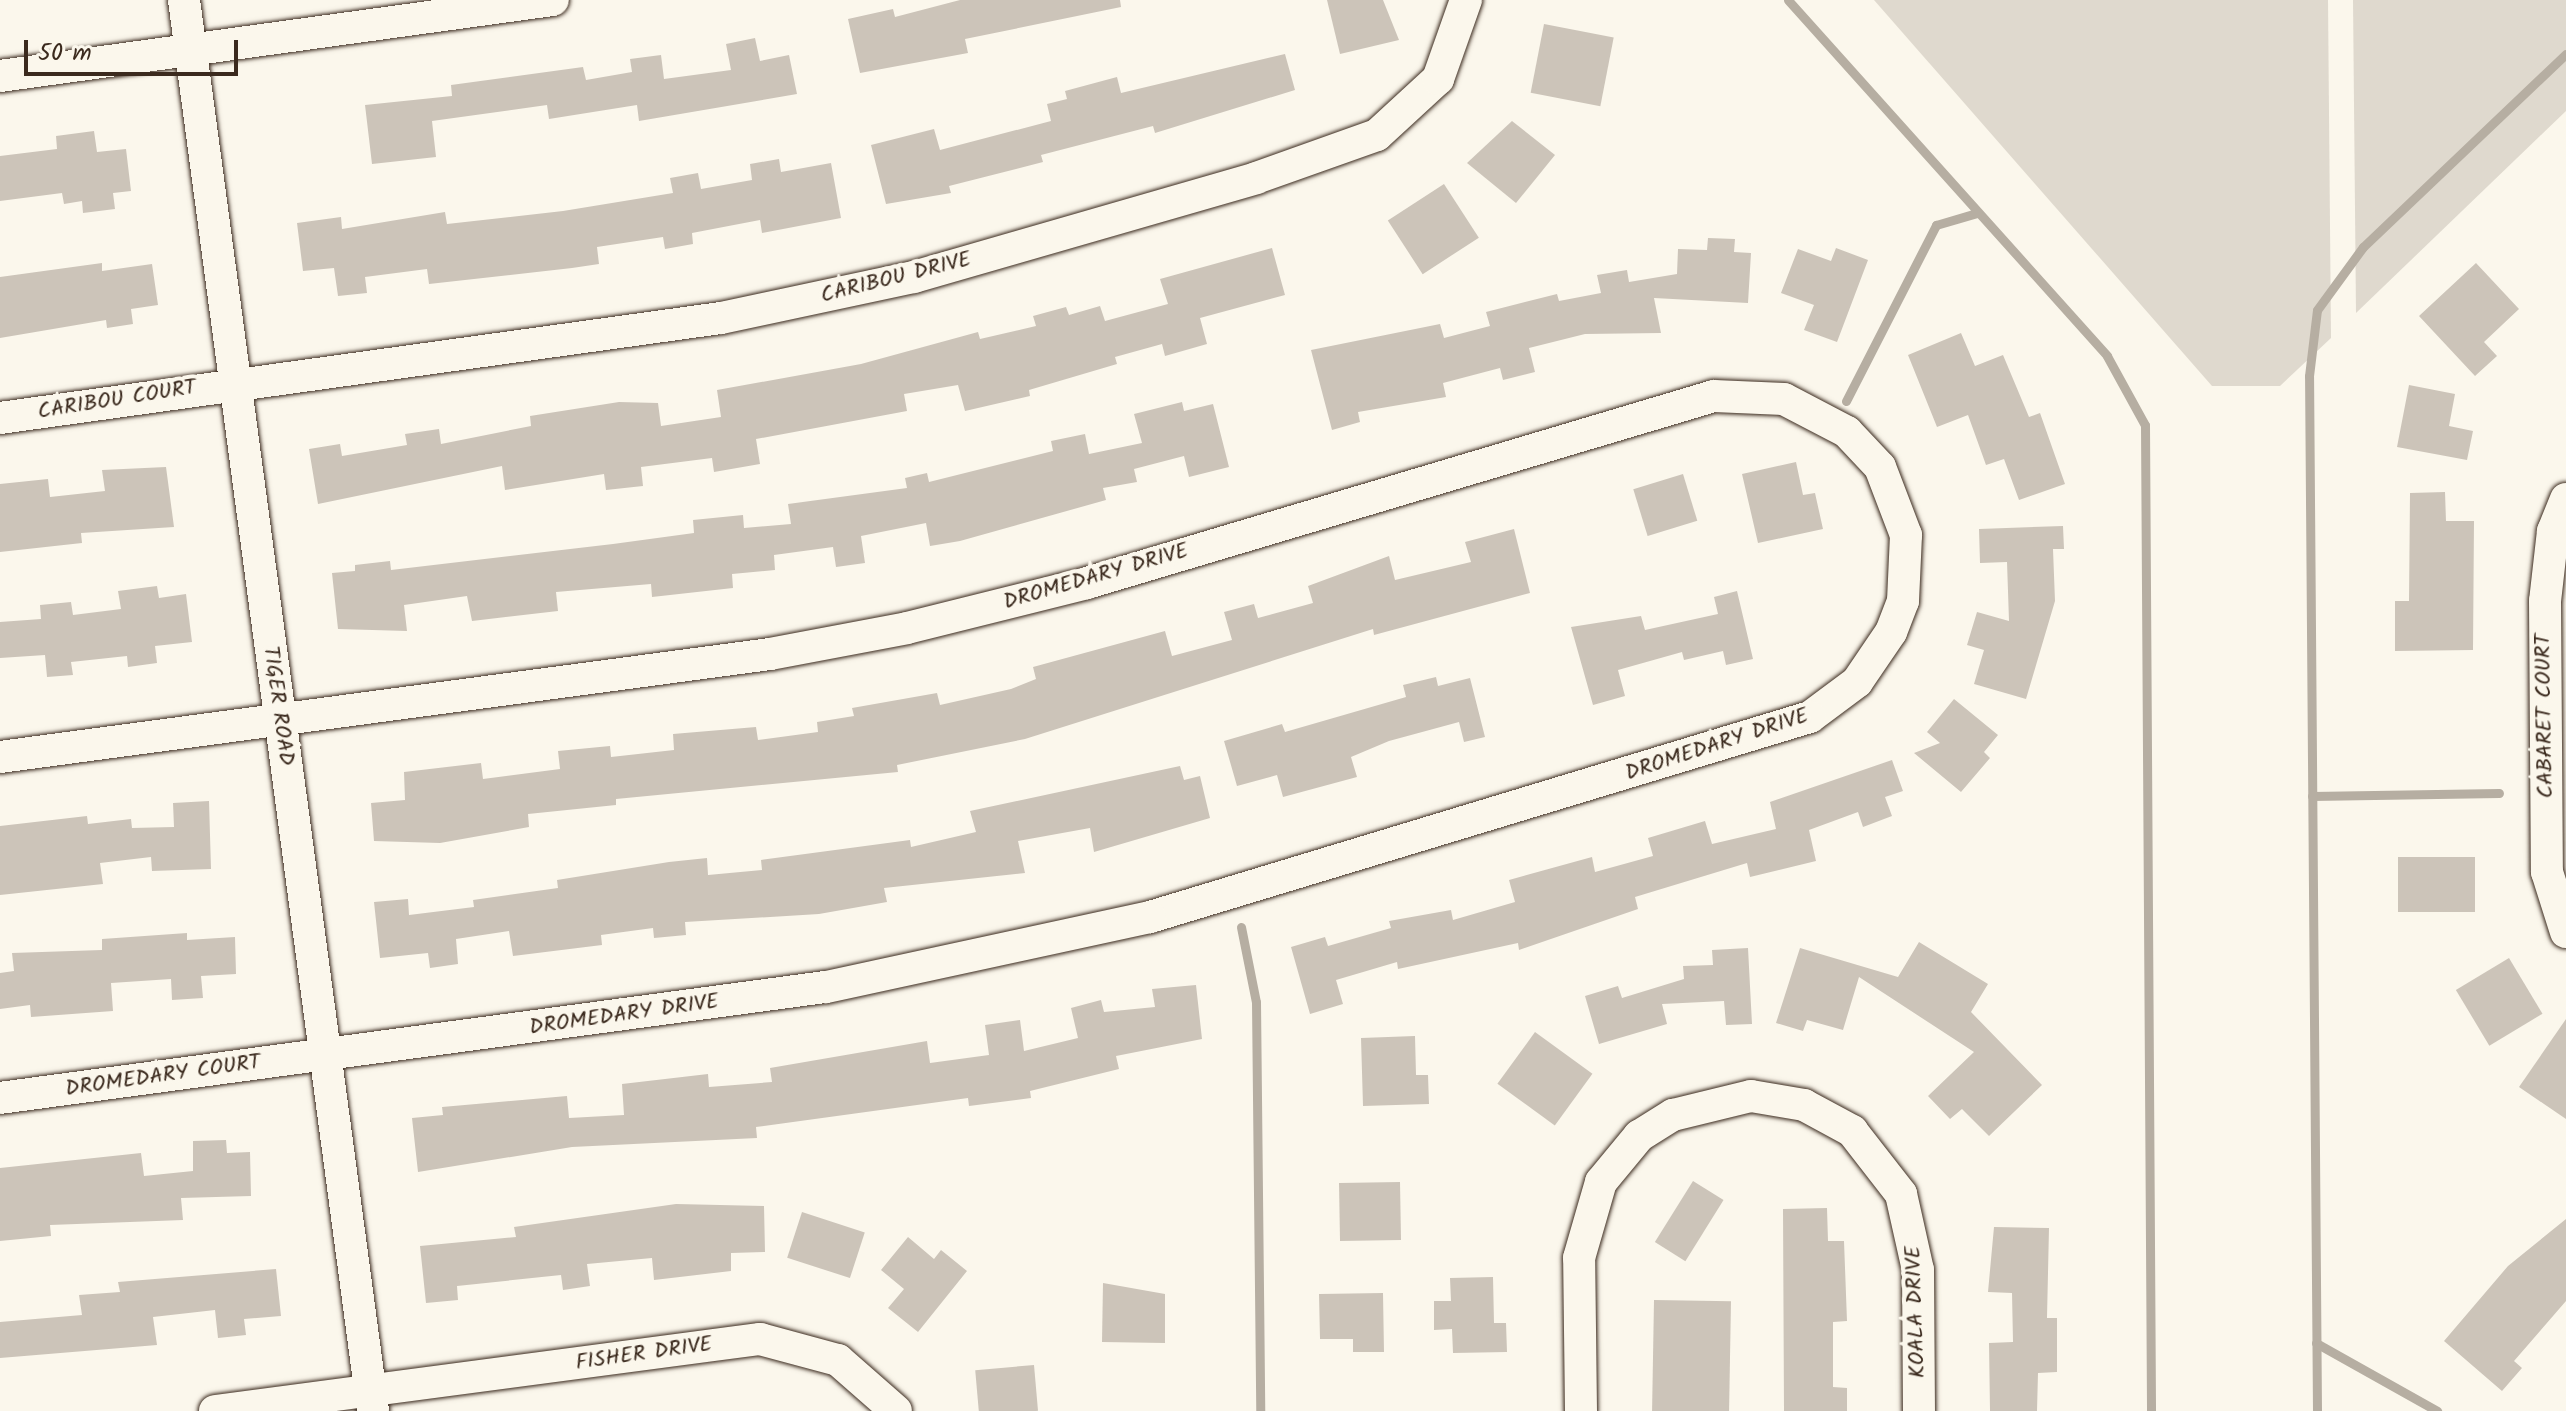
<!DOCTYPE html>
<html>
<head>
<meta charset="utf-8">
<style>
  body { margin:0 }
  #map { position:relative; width:2566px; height:1411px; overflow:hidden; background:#fbf7ec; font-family:Kalam,sans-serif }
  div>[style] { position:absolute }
  .green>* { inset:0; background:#dfd9ce }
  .stream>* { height:9px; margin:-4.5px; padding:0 4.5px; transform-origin:4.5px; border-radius:4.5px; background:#b6aea2 }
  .building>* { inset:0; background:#ccc4b9; transform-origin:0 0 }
  .roads { filter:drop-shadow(0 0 2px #3b2a1e) drop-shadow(0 0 2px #3b2a1e) }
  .minor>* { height:32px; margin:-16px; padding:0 16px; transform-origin:16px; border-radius:16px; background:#fbf7ec }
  span { translate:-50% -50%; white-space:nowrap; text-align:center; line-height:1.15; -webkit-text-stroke:8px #fbf7ec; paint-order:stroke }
  .street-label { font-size:22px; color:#3b2a1e }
  .scale { position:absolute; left:24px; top:40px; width:214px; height:36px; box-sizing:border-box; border:4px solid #3b2a1e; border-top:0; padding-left:10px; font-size:24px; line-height:28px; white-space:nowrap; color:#3b2a1e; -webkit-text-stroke:6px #fbf7ec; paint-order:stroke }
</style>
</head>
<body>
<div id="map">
  <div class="green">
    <div style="clip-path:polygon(1874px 0,2328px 0,2331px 338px,2280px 386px,2212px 386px)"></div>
    <div style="clip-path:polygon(2353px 0,2566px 0,2566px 111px,2356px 313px)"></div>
  </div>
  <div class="stream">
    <div style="left:1788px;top:0;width:478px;rotate:48.1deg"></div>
    <div style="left:2107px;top:356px;width:79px;rotate:61.2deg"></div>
    <div style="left:2145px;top:425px;width:986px;rotate:89.65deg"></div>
    <div style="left:1846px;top:401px;width:198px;rotate:-62.9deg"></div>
    <div style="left:1936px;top:225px;width:43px;rotate:-16.3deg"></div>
    <div style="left:2312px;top:796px;width:187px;rotate:-0.9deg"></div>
    <div style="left:1241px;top:927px;width:76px;rotate:78.7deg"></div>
    <div style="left:1256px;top:1002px;width:409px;rotate:89.4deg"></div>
    <div style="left:2316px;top:1343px;width:139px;rotate:29.3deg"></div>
    <div style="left:2317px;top:1411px;width:1035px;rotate:-90.44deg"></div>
    <div style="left:2309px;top:376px;width:66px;rotate:-83.1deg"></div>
    <div style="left:2317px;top:310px;width:78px;rotate:-53.9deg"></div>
    <div style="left:2363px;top:247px;width:280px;rotate:-43.6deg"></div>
  </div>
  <div class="building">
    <div style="clip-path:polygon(960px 0,1120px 0,1121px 7px,965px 39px,968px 53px,860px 73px,848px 19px,893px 9px,895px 17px)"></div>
    <div style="clip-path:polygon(1327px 0,1383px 0,1399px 40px,1340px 54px)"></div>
    <div style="left:1544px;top:24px;width:71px;height:70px;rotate:11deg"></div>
    <div style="clip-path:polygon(755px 38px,760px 61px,789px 55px,797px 94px,639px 121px,637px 105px,549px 119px,547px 105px,432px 121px,436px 157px,372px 164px,365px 105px,452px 96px,451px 85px,583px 67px,586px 80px,632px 72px,630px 59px,661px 55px,664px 79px,731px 70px,726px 44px)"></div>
    <div style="clip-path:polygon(1285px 54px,1295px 90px,1155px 133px,1153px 126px,1041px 155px,1043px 162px,949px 186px,951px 193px,886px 204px,871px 145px,934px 129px,940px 150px,1051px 121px,1047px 104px,1067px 99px,1065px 91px,1117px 77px,1121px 93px)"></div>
    <div style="clip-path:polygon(1512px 121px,1555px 155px,1516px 203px,1467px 163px)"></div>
    <div style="clip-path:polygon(94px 131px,97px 152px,126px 149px,131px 191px,113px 193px,115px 209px,83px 213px,82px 201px,64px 204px,62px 193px,0 201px,0 156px,57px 149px,56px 136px)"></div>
    <div style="clip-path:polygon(779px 159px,781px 172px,831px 163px,841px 218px,762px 233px,760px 220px,692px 233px,693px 244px,665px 249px,663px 237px,597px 247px,599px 264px,572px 268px,429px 284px,427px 269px,365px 277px,367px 293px,338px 296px,334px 268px,303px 271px,297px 223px,341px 217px,342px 229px,445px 212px,447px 224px,563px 211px,673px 193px,670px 178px,698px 173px,701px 189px,752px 180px,750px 164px)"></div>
    <div style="left:1444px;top:184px;width:64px;height:67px;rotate:57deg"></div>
    <div style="clip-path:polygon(1708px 238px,1735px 239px,1734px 252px,1751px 253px,1748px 303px,1654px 298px,1661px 333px,1585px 334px,1529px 348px,1535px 372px,1503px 380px,1500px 368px,1443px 383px,1446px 397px,1358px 412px,1360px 422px,1332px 430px,1311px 350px,1440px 324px,1444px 338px,1490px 326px,1486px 312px,1557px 294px,1559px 301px,1601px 293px,1597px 275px,1627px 270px,1629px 282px,1677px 274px,1678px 249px,1707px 250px)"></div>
    <div style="clip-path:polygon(1272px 248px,1285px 295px,1200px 318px,1207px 344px,1165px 356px,1162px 344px,1115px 357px,1117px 364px,1029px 390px,1030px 396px,965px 411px,958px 385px,904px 394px,907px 411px,756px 439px,760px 464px,714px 472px,712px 458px,641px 467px,643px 486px,606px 490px,604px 474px,505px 490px,502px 466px,318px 504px,309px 449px,340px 444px,342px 456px,407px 445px,405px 434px,439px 429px,441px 444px,531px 426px,530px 416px,619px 402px,658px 403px,661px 426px,721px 417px,717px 390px,861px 364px,978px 332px,980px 339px,1036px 326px,1033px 316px,1066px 307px,1069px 315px,1100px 306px,1105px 321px,1168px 304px,1160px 279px)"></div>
    <div style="clip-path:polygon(1836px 248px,1868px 260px,1837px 342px,1804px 330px,1814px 305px,1781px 293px,1798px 249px,1831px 261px)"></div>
    <div style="clip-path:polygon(102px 263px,102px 271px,152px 264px,158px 305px,131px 309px,133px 324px,107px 328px,106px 320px,0 338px,0 277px)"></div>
    <div style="clip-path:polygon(2476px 263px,2519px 309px,2484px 342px,2497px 356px,2475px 376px,2419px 316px)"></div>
    <div style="clip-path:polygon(1961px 333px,1975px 366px,2003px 355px,2029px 417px,2040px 413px,2065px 484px,2019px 500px,2004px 459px,1986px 465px,1968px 415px,1937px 427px,1908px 355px)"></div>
    <div style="clip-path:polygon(2409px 385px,2455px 394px,2449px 426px,2473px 431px,2467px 460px,2397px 447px)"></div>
    <div style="clip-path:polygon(1182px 402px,1184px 411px,1213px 404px,1229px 467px,1189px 477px,1184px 456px,1134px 469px,1137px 482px,1103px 488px,1106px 500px,960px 541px,930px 546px,926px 523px,861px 536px,865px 563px,836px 567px,833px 547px,774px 555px,775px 570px,732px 574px,733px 588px,652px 597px,651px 584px,556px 592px,558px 611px,472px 621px,467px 596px,404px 605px,407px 631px,338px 629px,332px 573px,355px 571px,355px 565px,390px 561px,391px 570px,613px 544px,694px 533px,693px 520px,743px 515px,744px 528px,791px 524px,788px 504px,907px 488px,905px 478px,927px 473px,929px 482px,1053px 451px,1051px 441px,1085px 434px,1089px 454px,1142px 443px,1134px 414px)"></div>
    <div style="clip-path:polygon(1796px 462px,1803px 495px,1815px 493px,1823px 529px,1758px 543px,1742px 474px)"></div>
    <div style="clip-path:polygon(166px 467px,174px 527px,81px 533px,82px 543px,0 552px,0 484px,48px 479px,50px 497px,105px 491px,102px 470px)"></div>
    <div style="left:1683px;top:474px;width:49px;height:52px;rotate:73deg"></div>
    <div style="clip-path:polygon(2445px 492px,2446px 521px,2474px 521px,2473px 650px,2395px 651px,2395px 601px,2409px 601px,2410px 493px)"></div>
    <div style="clip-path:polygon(2063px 526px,2064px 549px,2053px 549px,2055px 601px,2026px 699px,1974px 684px,1984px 650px,1967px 645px,1977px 612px,2009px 621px,2007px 562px,1980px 563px,1979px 529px)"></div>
    <div style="clip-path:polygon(1514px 529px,1530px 593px,1374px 635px,1373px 629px,1025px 739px,897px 765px,898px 772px,616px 799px,616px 805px,528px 814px,529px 827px,440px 843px,374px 841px,371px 803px,405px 800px,404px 772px,481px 763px,483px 779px,560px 769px,558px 751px,610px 746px,611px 757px,674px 750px,673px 734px,756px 727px,758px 740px,818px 732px,817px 722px,854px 716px,852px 708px,937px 693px,940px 705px,1011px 689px,1036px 679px,1033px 667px,1165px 631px,1172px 656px,1232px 640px,1224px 612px,1254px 604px,1258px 618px,1313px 603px,1308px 586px,1389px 556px,1395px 580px,1471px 562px,1465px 542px)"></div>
    <div style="clip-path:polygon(157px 586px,159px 598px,186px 594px,192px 642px,155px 646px,157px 663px,128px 667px,127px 656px,71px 662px,73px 675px,47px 677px,45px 655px,0 658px,0 622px,41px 619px,40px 605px,71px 602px,73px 615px,121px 609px,118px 591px)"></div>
    <div style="clip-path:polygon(1737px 591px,1753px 659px,1726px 665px,1723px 651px,1684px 660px,1682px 652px,1618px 670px,1625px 696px,1593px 705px,1571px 627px,1641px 616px,1645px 630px,1718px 614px,1714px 597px)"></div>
    <div style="clip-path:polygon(1436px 677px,1438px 686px,1470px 678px,1485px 737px,1464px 742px,1459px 722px,1389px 741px,1351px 757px,1357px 777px,1283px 797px,1277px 775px,1237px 786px,1224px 741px,1282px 724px,1285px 732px,1406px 697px,1403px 685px)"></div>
    <div style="clip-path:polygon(1954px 699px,1998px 735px,1984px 752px,1990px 758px,1961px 792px,1914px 753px,1940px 743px,1927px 732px)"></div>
    <div style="clip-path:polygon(1892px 760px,1903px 791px,1885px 797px,1892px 816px,1863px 827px,1858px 812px,1809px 830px,1816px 861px,1750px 877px,1747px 863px,1635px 897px,1638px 909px,1519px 950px,1518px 943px,1398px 969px,1397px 962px,1336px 980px,1343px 1004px,1310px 1014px,1291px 947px,1325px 937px,1328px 946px,1391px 928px,1389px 921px,1451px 910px,1453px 920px,1515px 902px,1509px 880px,1592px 857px,1595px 872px,1653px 856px,1648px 838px,1705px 821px,1712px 844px,1776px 829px,1770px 802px)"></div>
    <div style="clip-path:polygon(1180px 766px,1184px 780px,1200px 776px,1210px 818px,1094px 852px,1090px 828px,1018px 841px,1025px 873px,884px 888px,887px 902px,819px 914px,685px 922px,686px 935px,654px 938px,653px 928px,601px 935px,602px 945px,513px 956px,509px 931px,456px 939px,458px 964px,430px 968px,428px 953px,380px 958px,374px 902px,408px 899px,409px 915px,474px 907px,473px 900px,558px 888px,557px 880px,669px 862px,707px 858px,708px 875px,762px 870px,761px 860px,910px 840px,911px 847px,976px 832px,970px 811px)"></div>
    <div style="clip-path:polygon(209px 801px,211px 869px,152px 871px,151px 857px,100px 863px,103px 884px,0 895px,0 826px,87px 816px,88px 824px,131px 819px,132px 828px,174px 827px,173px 803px)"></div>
    <div style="left:2398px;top:857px;width:77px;height:55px"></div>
    <div style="clip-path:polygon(187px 933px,187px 940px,235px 937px,236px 974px,201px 976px,203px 998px,172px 1000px,171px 979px,111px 983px,113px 1011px,31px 1017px,30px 1005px,0 1009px,0 973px,14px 971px,12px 953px,102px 950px,102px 939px)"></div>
    <div style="clip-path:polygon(1919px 942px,1988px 984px,1971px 1012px,2042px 1085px,1989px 1136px,1962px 1109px,1950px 1119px,1928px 1096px,1974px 1052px,1859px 977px,1843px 1030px,1807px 1020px,1803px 1031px,1776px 1023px,1800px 948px,1898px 977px)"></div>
    <div style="clip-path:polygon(1748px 948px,1752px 1024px,1726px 1025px,1724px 1001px,1662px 1004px,1667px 1024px,1599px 1044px,1585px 996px,1618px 986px,1622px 998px,1684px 979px,1683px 966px,1713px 965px,1712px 950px)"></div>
    <div style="left:2509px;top:958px;width:65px;height:62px;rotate:59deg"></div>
    <div style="clip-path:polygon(1196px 985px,1202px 1039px,1116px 1056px,1119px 1069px,1030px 1091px,1031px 1098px,969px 1106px,968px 1098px,756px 1127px,757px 1138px,572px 1147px,418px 1172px,412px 1118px,443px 1115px,442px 1107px,567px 1096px,569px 1118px,624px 1115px,622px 1084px,708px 1074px,709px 1087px,772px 1082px,770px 1068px,927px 1041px,930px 1063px,989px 1055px,985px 1025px,1020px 1020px,1024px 1051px,1078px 1038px,1071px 1008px,1101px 1000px,1104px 1012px,1155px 1007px,1152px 989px)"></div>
    <div style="clip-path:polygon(2566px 1019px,2566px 1119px,2519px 1087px)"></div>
    <div style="left:1535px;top:1032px;width:71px;height:64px;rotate:36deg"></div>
    <div style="clip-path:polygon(1415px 1036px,1416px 1075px,1428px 1075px,1429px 1104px,1363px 1106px,1361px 1038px)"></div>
    <div style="clip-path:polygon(226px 1140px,227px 1153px,250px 1152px,251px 1196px,181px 1198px,183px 1220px,50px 1225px,51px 1236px,0 1241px,0 1168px,141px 1153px,144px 1176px,193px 1171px,193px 1141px)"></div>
    <div style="left:1693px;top:1181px;width:36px;height:72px;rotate:32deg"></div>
    <div style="left:1400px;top:1182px;width:58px;height:61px;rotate:89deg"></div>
    <div style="clip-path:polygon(676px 1204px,764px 1206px,765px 1252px,731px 1253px,731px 1271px,654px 1280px,652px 1258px,587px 1264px,590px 1286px,563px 1290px,561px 1275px,457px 1286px,458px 1300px,426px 1303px,420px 1246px,516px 1237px,514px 1227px)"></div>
    <div style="clip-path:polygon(1827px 1208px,1828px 1241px,1844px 1241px,1847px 1321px,1833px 1322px,1833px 1387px,1847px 1388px,1847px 1411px,1784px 1411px,1783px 1209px)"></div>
    <div style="left:802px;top:1212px;width:66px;height:48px;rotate:18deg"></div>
    <div style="clip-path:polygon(2566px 1219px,2566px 1301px,2514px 1361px,2522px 1368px,2502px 1391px,2444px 1341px,2508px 1266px)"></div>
    <div style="clip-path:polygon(1994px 1227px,2049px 1228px,2047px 1318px,2057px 1318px,2057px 1372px,2038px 1373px,2037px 1411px,1990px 1411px,1989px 1343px,2013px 1342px,2012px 1293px,1988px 1292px)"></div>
    <div style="clip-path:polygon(908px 1237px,934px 1259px,941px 1250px,967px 1271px,918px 1332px,888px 1308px,904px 1289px,881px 1270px)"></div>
    <div style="clip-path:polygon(276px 1269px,281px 1316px,244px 1319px,246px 1335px,218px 1338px,215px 1310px,153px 1317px,157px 1345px,0 1358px,0 1322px,82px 1315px,79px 1295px,120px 1292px,118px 1282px)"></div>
    <div style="clip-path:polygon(1493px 1277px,1494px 1323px,1506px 1323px,1507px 1352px,1453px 1353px,1452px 1329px,1434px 1330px,1434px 1301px,1451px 1301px,1450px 1278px)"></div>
    <div style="clip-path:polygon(1103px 1283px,1165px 1294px,1165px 1343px,1102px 1342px)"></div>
    <div style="clip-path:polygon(1383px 1293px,1384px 1352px,1353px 1352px,1353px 1339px,1320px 1339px,1319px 1294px)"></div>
    <div style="left:1654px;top:1300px;width:77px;height:111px;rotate:1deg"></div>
    <div style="left:1034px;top:1365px;width:46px;height:59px;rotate:85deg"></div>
  </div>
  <div class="roads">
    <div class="minor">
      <div style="left:184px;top:0;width:1424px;rotate:82.37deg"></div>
      <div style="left:0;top:76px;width:558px;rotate:-7.83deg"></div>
      <div style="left:0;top:418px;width:728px;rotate:-7.9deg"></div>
      <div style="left:721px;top:318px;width:197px;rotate:-12deg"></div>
      <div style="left:914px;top:277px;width:356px;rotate:-16.1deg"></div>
      <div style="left:1256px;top:178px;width:128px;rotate:-19.6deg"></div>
      <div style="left:1377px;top:135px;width:83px;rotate:-42.6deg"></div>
      <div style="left:1438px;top:79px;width:84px;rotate:-70.5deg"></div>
      <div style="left:2566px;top:499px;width:35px;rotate:112deg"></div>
      <div style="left:2553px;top:531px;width:70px;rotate:96.5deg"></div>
      <div style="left:2545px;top:601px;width:271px;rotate:89.6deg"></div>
      <div style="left:2547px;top:872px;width:63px;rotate:72.4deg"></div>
      <div style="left:0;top:757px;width:777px;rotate:-7.62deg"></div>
      <div style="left:770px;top:654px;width:139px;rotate:-10.7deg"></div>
      <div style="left:907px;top:628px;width:186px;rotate:-14deg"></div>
      <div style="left:1087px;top:583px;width:654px;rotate:-16.61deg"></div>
      <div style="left:1714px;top:396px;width:70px;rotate:2.5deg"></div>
      <div style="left:1784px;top:399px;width:71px;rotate:27.6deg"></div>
      <div style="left:1847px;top:432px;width:48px;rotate:46.7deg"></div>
      <div style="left:1880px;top:467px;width:73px;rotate:69.1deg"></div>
      <div style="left:1906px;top:535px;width:66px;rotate:92.6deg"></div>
      <div style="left:1903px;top:601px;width:33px;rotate:111deg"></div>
      <div style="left:1891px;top:632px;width:60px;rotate:124.2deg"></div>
      <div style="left:1857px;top:682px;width:59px;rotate:143.3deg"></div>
      <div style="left:1810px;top:717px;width:690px;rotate:163.14deg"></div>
      <div style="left:1150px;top:917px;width:332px;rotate:167.8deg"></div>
      <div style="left:825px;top:987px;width:832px;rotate:172.34deg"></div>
      <div style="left:215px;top:1411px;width:550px;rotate:-7.53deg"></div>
      <div style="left:760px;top:1339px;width:81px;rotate:15.1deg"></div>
      <div style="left:838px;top:1360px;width:77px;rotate:41.3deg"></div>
      <div style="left:1581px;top:1411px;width:153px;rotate:-90.7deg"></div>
      <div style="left:1579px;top:1258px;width:79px;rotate:-73.9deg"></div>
      <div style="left:1601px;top:1182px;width:60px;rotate:-50.4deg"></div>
      <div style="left:1639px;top:1136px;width:40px;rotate:-32deg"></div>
      <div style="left:1673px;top:1115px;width:80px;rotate:-13.7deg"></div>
      <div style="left:1751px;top:1096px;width:54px;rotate:9.6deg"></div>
      <div style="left:1804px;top:1105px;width:55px;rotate:28.4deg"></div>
      <div style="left:1852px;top:1131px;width:80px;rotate:52.1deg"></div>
      <div style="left:1901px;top:1194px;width:78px;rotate:77.4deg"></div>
      <div style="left:1918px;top:1270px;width:141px;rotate:89.6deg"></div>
    </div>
  </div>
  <div class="street-label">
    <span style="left:896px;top:278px;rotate:-14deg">CARIBOU DRIVE</span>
    <span style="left:117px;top:400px;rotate:-9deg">CARIBOU COURT</span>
    <span style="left:1096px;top:577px;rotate:-16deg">DROMEDARY DRIVE</span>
    <span style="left:278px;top:706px;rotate:82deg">TIGER ROAD</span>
    <span style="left:2545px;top:716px;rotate:-91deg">CABARET COURT</span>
    <span style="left:1717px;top:745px;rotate:-18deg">DROMEDARY DRIVE</span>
    <span style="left:624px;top:1015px;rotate:-8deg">DROMEDARY DRIVE</span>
    <span style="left:163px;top:1076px;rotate:-8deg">DROMEDARY COURT</span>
    <span style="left:1916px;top:1312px;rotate:-92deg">KOALA DRIVE</span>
    <span style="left:644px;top:1354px;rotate:-8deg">FISHER DRIVE</span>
  </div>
  <div class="scale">50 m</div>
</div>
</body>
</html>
